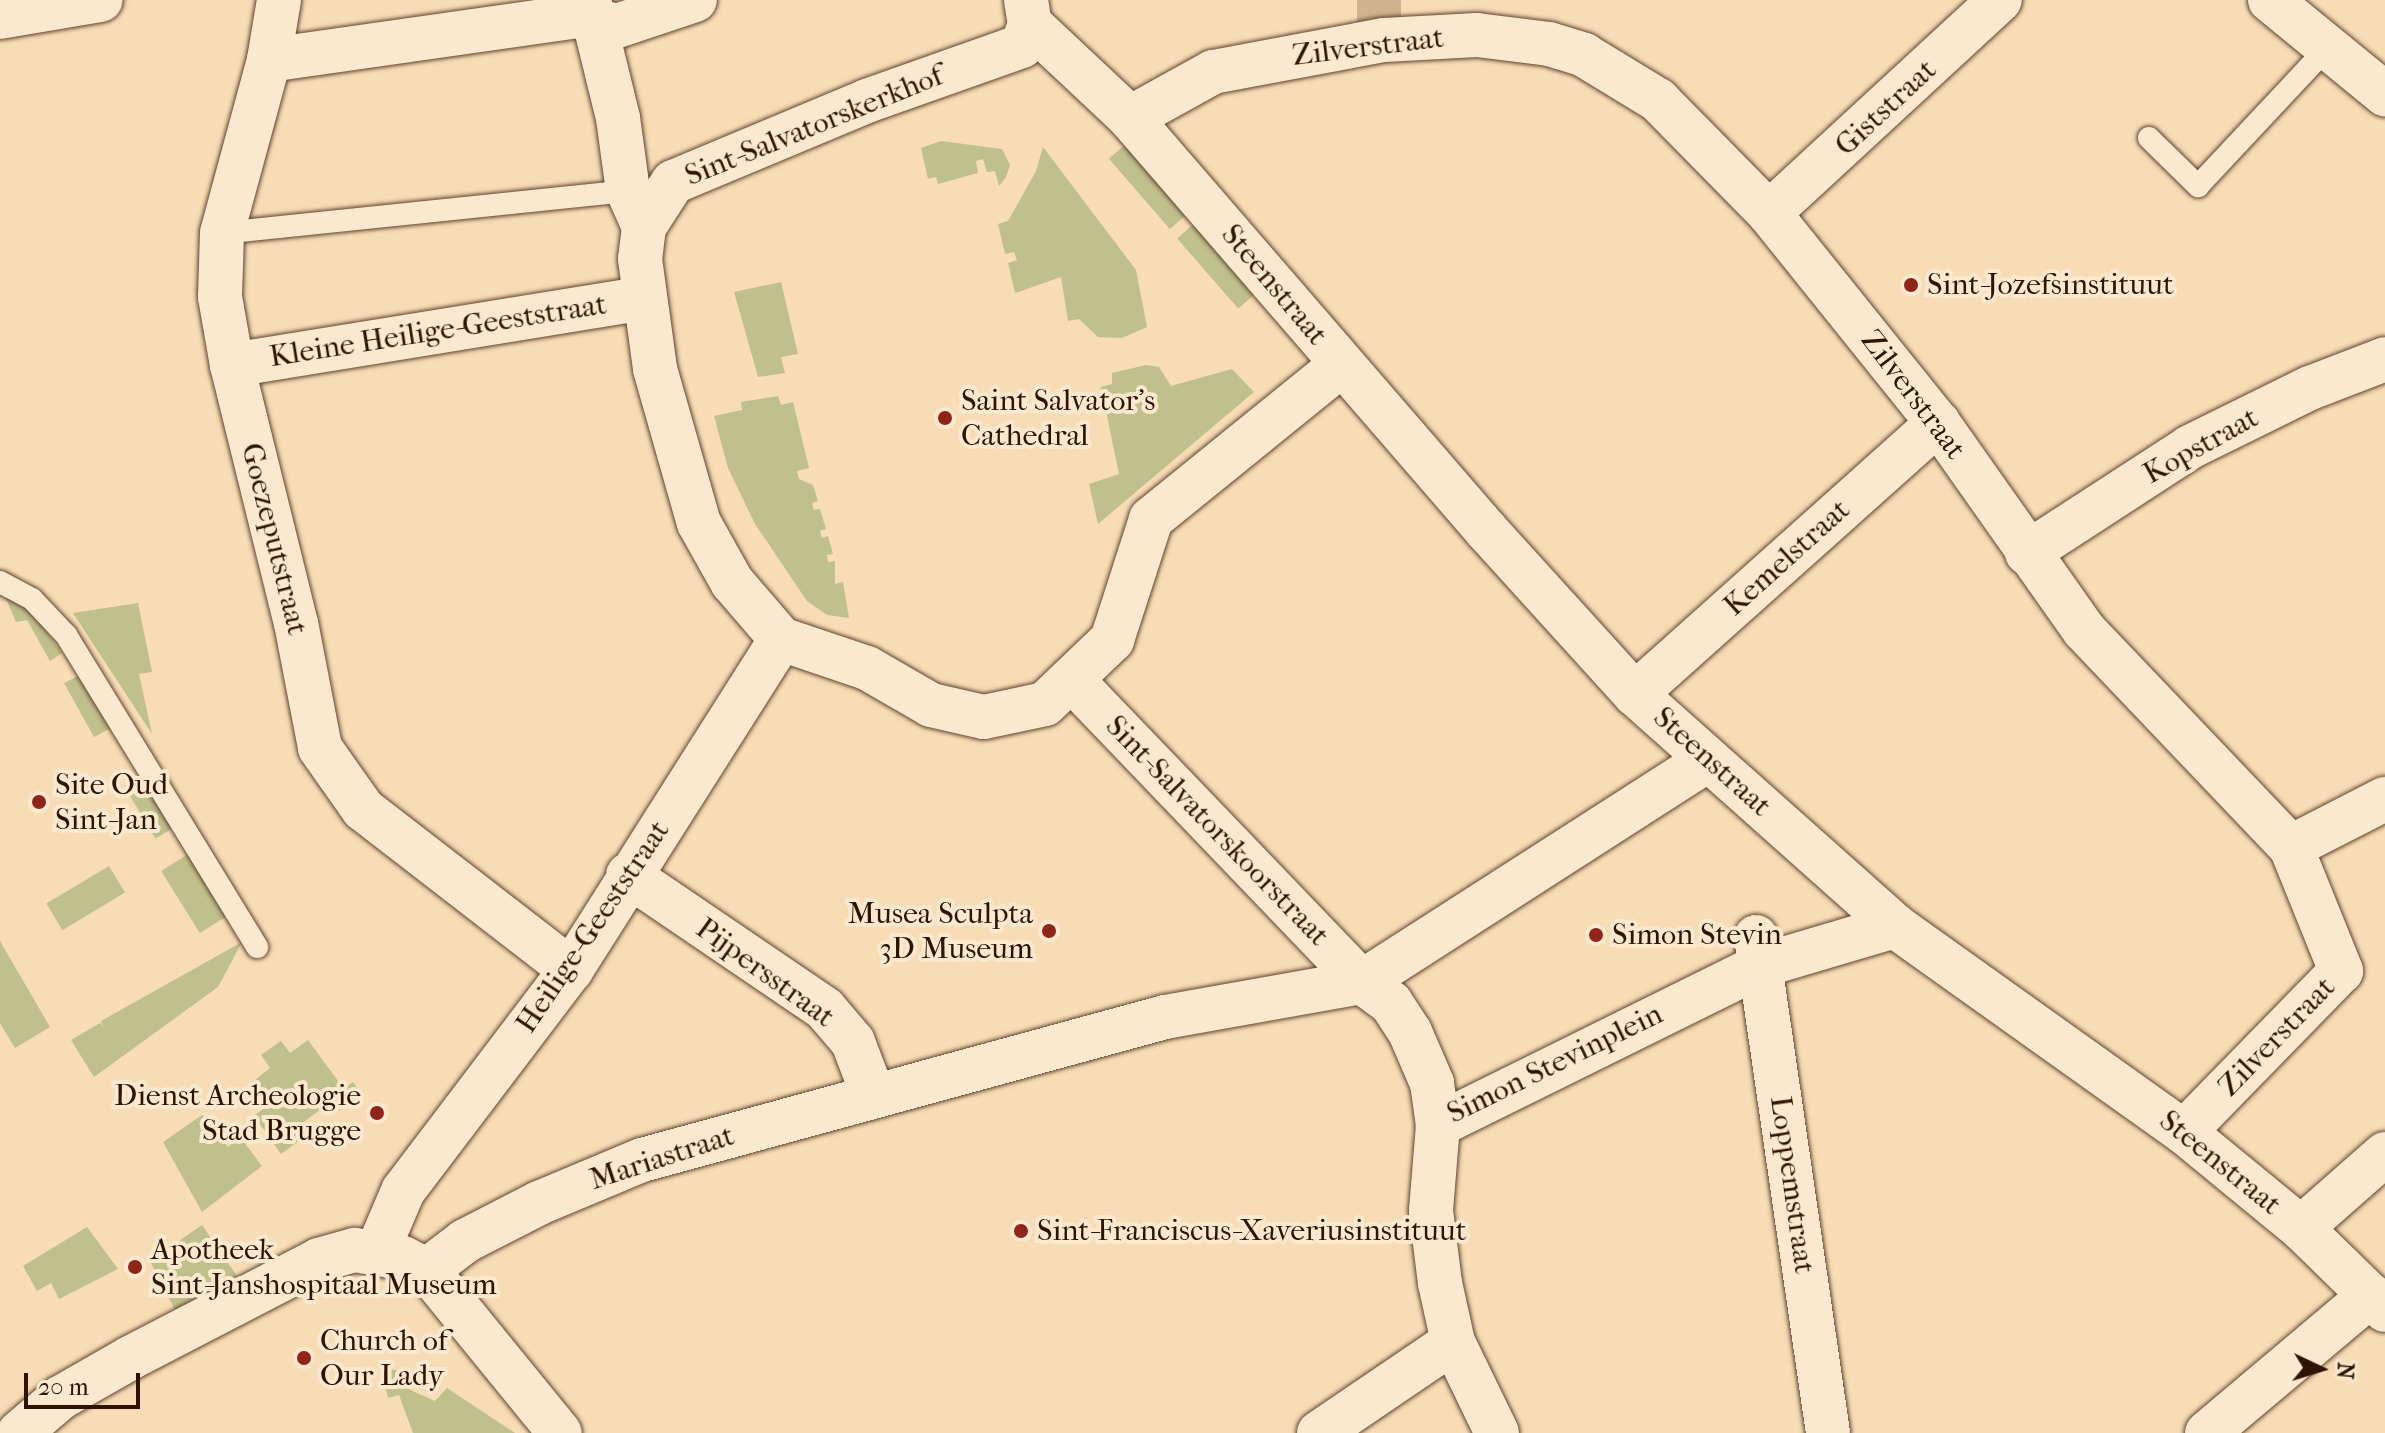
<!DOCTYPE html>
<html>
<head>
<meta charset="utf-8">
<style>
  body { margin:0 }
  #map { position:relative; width:2385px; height:1433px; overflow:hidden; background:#f7dcb5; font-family:"IM FELL French Canon",serif }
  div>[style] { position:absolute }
  .green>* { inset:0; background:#bfc08c; transform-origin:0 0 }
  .street-tunnel>* { height:44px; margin-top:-22px; transform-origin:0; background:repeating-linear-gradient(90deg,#cfb491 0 44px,transparent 0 66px) }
  .roads { filter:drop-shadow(0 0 2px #60442f) drop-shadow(0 0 2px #60442f) }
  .lane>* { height:22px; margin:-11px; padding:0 11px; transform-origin:11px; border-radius:11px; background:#fae8cf }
  .street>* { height:44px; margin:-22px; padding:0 22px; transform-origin:22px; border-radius:22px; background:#fae8cf }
  .dots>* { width:22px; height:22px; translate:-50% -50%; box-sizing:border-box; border:4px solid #fae8cf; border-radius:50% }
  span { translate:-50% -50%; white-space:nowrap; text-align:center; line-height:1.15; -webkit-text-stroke:8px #fae8cf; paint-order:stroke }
  .street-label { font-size:30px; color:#2e1202 }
  .poi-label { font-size:30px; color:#2e1202 }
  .left { translate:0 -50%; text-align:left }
  .right { translate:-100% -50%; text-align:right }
  .north { position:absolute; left:2281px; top:1329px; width:80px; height:80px; -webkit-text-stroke:6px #fae8cf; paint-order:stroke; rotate:94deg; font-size:22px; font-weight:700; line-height:32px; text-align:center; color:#2e1202 }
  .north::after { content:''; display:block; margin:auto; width:28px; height:36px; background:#2e1202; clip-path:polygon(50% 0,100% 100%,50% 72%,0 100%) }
  .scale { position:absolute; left:24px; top:1373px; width:116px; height:36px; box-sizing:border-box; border:4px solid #2e1202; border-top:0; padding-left:10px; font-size:24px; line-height:28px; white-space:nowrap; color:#2e1202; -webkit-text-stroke:6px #fae8cf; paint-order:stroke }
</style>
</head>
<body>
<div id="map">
  <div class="green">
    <div style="clip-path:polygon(941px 141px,1002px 149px,1010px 165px,1006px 177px,999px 186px,995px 171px,987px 172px,983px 159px,976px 161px,978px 173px,938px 184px,936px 177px,928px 179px,921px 148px)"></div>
    <div style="left:1127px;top:143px;width:93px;height:24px;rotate:49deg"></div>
    <div style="clip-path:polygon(1043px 147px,1136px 270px,1147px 327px,1122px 338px,1098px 337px,1079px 319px,1068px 321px,1061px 277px,1015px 293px,1008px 263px,1017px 260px,1014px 252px,1005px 254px,998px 224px,1008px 221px,1036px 171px)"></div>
    <div style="left:1196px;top:222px;width:93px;height:25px;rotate:49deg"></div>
    <div style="clip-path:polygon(781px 282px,798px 354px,781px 357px,785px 373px,758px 377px,734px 292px)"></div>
    <div style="clip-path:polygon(1146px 365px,1159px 367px,1171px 386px,1232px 369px,1254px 392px,1098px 524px,1089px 484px,1119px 474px,1101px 387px,1112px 384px,1112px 373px)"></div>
    <div style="clip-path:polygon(778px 396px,781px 405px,793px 402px,809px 468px,797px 471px,799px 479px,813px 485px,818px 501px,812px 503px,814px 510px,820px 509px,826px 529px,820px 531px,822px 538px,828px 536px,833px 554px,827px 555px,828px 562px,835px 561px,835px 584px,843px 582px,849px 618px,827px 615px,807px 601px,755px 524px,728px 468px,714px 416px,742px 410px,741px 402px)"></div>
    <div style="clip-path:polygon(4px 594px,36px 617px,62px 653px,50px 661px,27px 620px,16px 622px)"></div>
    <div style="clip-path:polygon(138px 603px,152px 672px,139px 674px,152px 734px,73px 613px)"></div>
    <div style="clip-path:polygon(78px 676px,111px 728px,94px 737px,64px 683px)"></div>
    <div style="left:143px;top:775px;width:61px;height:22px;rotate:59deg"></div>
    <div style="left:190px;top:853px;width:73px;height:34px;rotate:58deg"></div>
    <div style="left:109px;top:866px;width:31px;height:73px;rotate:59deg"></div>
    <div style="clip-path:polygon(0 941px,50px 1027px,15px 1048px,0 1023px)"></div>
    <div style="clip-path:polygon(242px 942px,218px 987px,94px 1077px,71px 1040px,100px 1023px,103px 1027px,101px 1021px)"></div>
    <div style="clip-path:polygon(308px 1040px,344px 1089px,353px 1082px,359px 1090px,339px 1111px,332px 1101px,301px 1124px,307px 1135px,281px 1154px,254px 1116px,267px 1106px,250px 1084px,270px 1068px,261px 1055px,281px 1041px,290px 1053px)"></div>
    <div style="clip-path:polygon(202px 1115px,228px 1147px,240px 1137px,262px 1166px,202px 1212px,163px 1142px)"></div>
    <div style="clip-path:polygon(202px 1225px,237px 1276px,175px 1310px,150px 1261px)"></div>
    <div style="clip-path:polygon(87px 1227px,118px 1269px,59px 1299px,51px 1283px,37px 1291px,23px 1266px)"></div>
    <div style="clip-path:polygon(381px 1367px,409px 1373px,410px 1390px,435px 1401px,447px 1388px,515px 1433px,413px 1433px,399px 1395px,388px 1398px)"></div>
  </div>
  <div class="street-tunnel">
    <div style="left:1379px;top:24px;width:24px;rotate:-90deg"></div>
  </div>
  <div class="roads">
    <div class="lane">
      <div style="left:2149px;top:138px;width:69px;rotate:44.4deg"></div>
      <div style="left:2198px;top:186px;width:190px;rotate:-46.9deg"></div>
      <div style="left:222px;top:233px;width:408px;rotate:-5.9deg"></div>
      <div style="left:0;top:582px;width:36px;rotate:28deg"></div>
      <div style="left:32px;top:599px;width:50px;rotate:46.6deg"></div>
      <div style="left:66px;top:635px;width:366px;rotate:58.5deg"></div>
    </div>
    <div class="street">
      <div style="left:279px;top:0;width:61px;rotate:99.5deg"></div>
      <div style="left:269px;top:60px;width:179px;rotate:105.2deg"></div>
      <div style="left:222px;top:233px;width:64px;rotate:91.8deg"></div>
      <div style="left:220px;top:297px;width:69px;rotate:80deg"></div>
      <div style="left:232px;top:365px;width:266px;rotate:76.1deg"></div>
      <div style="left:296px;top:623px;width:127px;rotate:79.1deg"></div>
      <div style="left:320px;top:748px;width:75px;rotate:54.8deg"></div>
      <div style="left:363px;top:809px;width:263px;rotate:37.7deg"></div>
      <div style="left:589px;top:0;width:122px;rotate:76.2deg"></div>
      <div style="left:618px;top:118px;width:74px;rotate:82.2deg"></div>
      <div style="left:628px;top:191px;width:39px;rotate:66deg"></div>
      <div style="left:1026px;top:0;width:24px;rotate:81deg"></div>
      <div style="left:1030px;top:24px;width:137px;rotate:43.2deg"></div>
      <div style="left:1130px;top:118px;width:546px;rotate:49.16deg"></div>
      <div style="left:1487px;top:531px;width:220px;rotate:47.8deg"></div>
      <div style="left:1635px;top:694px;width:348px;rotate:41.7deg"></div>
      <div style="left:1895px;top:926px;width:355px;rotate:35.5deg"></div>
      <div style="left:2184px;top:1132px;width:151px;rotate:39.4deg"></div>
      <div style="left:2301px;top:1228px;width:117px;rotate:44.3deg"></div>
      <div style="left:2270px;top:0;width:149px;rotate:39.3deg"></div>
      <div style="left:0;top:17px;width:102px;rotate:-9.6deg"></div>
      <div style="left:1030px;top:24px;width:23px;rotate:110deg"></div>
      <div style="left:1022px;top:46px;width:164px;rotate:160.5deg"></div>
      <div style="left:867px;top:101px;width:210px;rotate:157.3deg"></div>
      <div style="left:673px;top:182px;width:54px;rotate:122.8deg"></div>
      <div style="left:644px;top:227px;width:32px;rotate:97deg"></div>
      <div style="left:640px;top:259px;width:111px;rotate:82.2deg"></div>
      <div style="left:655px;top:369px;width:160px;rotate:74.1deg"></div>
      <div style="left:699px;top:523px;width:68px;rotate:60.8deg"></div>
      <div style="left:732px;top:582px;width:75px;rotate:49.3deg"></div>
      <div style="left:781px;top:639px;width:91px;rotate:18.6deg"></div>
      <div style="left:867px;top:668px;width:74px;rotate:30deg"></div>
      <div style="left:931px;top:705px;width:54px;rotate:12.8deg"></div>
      <div style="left:984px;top:717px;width:62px;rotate:-12deg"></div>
      <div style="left:1045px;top:704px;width:93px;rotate:-43.7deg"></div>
      <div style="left:1112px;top:640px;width:127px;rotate:-72.1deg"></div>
      <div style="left:1151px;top:519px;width:245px;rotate:-39deg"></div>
      <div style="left:269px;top:60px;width:311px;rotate:-8.1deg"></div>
      <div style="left:577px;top:16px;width:41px;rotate:14deg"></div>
      <div style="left:617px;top:26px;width:82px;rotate:-18.4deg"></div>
      <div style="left:1130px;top:118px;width:95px;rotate:-29deg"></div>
      <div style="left:1213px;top:72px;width:174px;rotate:-10.6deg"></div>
      <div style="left:1384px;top:40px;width:93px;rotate:-3.1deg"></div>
      <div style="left:1477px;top:35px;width:73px;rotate:7.1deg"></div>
      <div style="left:1549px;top:44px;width:37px;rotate:17deg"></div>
      <div style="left:1584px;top:55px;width:87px;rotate:31.3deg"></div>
      <div style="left:1658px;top:100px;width:158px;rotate:45.5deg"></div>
      <div style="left:1769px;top:213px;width:270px;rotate:51.2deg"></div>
      <div style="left:1938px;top:423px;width:253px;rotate:54.8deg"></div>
      <div style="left:2084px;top:630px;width:300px;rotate:46.4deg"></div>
      <div style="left:2291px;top:847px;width:134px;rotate:68deg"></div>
      <div style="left:2341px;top:971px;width:225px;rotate:134.3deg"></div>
      <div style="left:1769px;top:213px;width:314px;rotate:-42.7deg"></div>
      <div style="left:232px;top:365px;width:418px;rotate:-9.2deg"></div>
      <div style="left:2027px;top:553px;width:194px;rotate:-33deg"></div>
      <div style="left:2190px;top:447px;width:134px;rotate:-26.2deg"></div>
      <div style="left:2310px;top:388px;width:80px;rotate:-21.1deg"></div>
      <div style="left:1072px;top:680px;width:419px;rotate:46.2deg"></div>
      <div style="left:1362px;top:982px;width:36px;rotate:36deg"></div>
      <div style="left:1391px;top:1003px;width:35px;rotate:57deg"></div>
      <div style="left:1410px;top:1032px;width:56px;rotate:66.7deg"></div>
      <div style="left:1432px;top:1083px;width:42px;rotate:81.9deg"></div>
      <div style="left:1438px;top:1125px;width:86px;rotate:94.7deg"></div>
      <div style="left:1431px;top:1211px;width:73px;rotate:82.9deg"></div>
      <div style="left:1440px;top:1283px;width:60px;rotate:77.6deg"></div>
      <div style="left:1453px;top:1342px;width:101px;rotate:64.2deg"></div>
      <div style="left:1635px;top:694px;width:407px;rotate:-41.8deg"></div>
      <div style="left:2291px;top:847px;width:106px;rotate:-27.1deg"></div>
      <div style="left:628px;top:875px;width:238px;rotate:34.2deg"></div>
      <div style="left:825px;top:1009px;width:43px;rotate:49.7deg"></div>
      <div style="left:853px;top:1042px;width:57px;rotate:69.3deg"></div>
      <div style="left:1756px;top:937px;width:501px;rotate:81.74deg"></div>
      <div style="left:1438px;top:1125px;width:359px;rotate:-26.3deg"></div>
      <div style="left:1760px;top:966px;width:141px;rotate:-16.5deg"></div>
      <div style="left:2301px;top:1228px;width:112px;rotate:-41.4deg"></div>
      <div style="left:377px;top:1252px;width:66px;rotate:-66.9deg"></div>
      <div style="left:403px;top:1191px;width:278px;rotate:-52.8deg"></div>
      <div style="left:571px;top:970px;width:392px;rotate:-57.6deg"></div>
      <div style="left:427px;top:1270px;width:48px;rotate:-37.3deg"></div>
      <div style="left:465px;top:1241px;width:83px;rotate:-27.2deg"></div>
      <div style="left:539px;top:1203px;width:112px;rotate:-22.7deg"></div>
      <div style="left:642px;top:1160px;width:542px;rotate:-15.29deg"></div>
      <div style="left:1165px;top:1017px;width:200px;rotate:-10.1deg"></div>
      <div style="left:1362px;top:982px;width:411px;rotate:-32.7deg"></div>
      <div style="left:19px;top:1433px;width:54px;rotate:-40.5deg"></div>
      <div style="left:60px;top:1398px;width:81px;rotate:-29.7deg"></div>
      <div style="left:130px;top:1358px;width:213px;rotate:-27.4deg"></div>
      <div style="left:319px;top:1260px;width:37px;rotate:-16deg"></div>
      <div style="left:355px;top:1250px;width:49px;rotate:9.5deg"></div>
      <div style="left:403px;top:1258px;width:27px;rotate:27deg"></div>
      <div style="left:427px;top:1270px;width:210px;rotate:50.8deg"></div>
      <div style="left:1319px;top:1433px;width:162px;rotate:-34.2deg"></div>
      <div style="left:2207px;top:1433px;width:214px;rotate:-40.1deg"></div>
    </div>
  </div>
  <div class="dots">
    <div style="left:1911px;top:285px;background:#8f2418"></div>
    <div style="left:945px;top:418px;background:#8f2418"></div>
    <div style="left:39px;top:802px;background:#8f2418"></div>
    <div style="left:1049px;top:931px;background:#8f2418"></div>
    <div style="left:1596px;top:935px;background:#8f2418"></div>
    <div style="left:377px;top:1113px;background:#8f2418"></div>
    <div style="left:1021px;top:1231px;background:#8f2418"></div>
    <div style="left:135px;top:1267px;background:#8f2418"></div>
    <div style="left:304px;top:1358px;background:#8f2418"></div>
  </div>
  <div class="street-label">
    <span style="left:1368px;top:47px;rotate:-7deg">Zilverstraat</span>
    <span style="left:1886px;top:108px;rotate:-43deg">Giststraat</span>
    <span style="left:814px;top:126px;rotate:-22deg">Sint-Salvatorskerkhof</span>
    <span style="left:1274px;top:285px;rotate:50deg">Steenstraat</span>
    <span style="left:438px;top:331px;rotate:-9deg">Kleine Heilige-Geeststraat</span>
    <span style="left:1913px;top:395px;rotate:53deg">Zilverstraat</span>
    <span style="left:2201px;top:446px;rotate:-29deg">Kopstraat</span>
    <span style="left:274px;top:539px;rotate:76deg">Goezeputstraat</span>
    <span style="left:1787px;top:558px;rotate:-42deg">Kemelstraat</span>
    <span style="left:1712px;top:762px;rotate:42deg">Steenstraat</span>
    <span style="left:1217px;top:831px;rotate:46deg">Sint-Salvatorskoorstraat</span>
    <span style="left:593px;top:927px;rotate:-56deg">Heilige-Geeststraat</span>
    <span style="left:765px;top:973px;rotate:36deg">Pijpersstraat</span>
    <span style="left:2277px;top:1037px;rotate:-46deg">Zilverstraat</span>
    <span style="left:1555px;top:1064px;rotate:-26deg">Simon Stevinplein</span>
    <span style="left:662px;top:1158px;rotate:-18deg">Mariastraat</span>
    <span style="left:2220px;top:1163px;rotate:39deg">Steenstraat</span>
    <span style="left:1792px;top:1185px;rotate:82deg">Loppemstraat</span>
  </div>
  <div class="poi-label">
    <span class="left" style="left:1927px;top:285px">Sint-Jozefsinstituut</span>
    <span class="left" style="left:961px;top:418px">Saint Salvator's<br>Cathedral</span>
    <span class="left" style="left:55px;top:802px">Site Oud<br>Sint-Jan</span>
    <span class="right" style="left:1033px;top:931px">Musea Sculpta<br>3D Museum</span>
    <span class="left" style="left:1612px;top:935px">Simon Stevin</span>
    <span class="right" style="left:361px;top:1113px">Dienst Archeologie<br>Stad Brugge</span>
    <span class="left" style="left:1037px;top:1231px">Sint-Franciscus-Xaveriusinstituut</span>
    <span class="left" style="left:151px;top:1267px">Apotheek<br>Sint-Janshospitaal Museum</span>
    <span class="left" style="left:320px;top:1358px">Church of<br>Our Lady</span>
  </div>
  <div class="north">N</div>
  <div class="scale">20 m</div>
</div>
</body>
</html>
